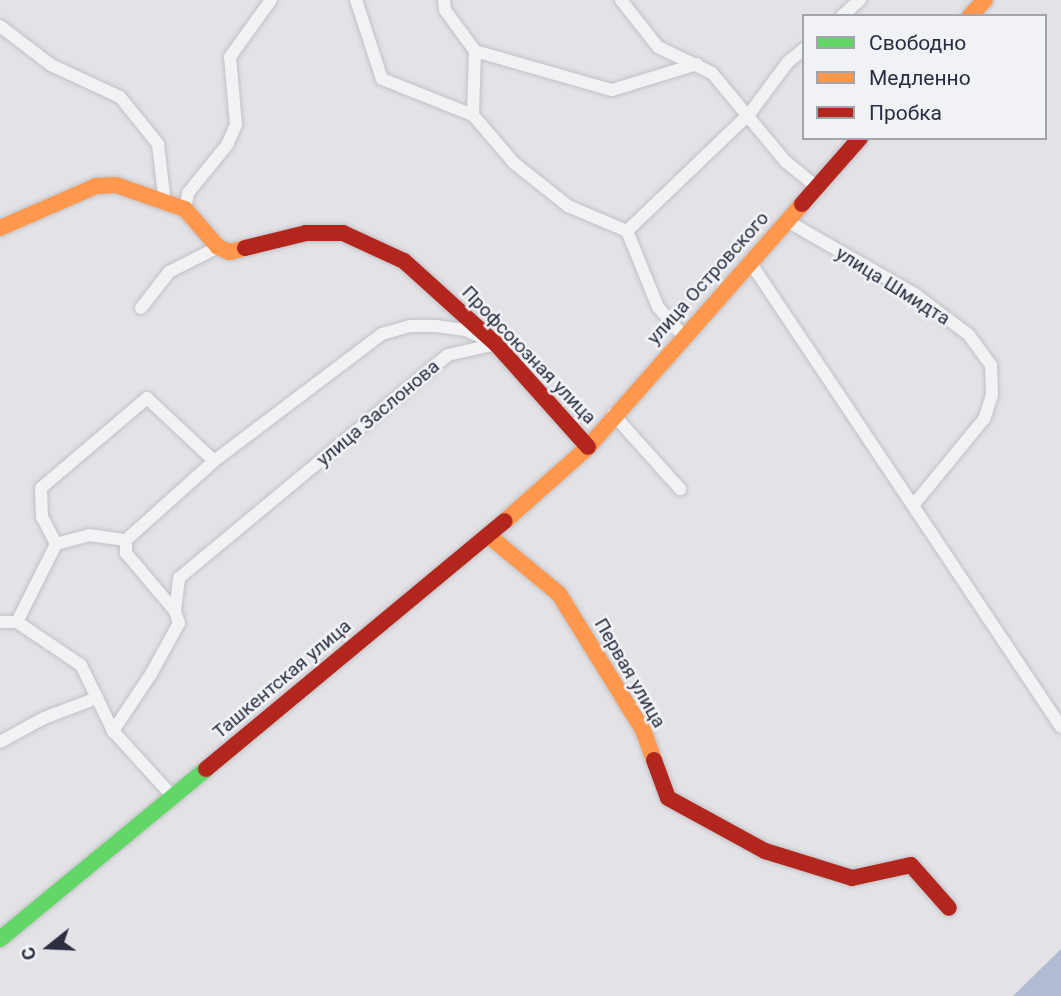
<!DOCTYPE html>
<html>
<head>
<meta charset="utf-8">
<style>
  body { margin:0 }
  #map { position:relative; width:1061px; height:996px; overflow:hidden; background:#e3e3e7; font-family:Roboto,sans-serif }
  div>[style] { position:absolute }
  .water>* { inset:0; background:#b2bbd1 }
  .roads { filter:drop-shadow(0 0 2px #c1c1c5) drop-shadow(0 0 2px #c1c1c5) }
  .street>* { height:12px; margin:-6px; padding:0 6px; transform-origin:6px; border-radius:6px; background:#f1f2f4 }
  .fast>* { height:16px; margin:-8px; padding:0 8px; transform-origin:8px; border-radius:8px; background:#63d668 }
  .slow>* { height:16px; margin:-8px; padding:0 8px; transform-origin:8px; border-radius:8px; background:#ff974d }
  .jam>* { height:16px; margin:-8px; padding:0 8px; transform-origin:8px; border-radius:8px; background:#b3261e }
  span { translate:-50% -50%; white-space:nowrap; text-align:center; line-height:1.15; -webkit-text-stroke:5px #f0f2f6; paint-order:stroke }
  .street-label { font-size:19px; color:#2a2e40 }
  .legend { position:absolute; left:802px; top:14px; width:245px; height:126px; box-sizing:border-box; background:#f0f2f6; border:2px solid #a1a4ad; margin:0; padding:9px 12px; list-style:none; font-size:21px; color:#2a2e40 }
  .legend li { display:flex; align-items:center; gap:14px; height:35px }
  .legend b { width:35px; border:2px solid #a1a4ad }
  .north { position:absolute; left:14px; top:912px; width:70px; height:70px; -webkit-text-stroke:5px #f0f2f6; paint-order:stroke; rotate:252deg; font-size:19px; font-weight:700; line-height:28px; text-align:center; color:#2a2e40 }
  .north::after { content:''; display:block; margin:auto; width:24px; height:32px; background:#2a2e40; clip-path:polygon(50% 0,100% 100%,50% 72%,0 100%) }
</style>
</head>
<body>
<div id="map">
  <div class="water">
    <div style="clip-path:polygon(1061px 949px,1061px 996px,1013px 996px)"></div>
  </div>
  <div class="roads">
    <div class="street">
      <div style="left:356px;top:0;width:83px;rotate:71.8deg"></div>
      <div style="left:382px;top:79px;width:98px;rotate:21.6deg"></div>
      <div style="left:444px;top:0;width:10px;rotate:84deg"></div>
      <div style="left:445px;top:10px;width:51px;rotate:53.8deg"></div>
      <div style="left:475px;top:51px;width:64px;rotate:91.8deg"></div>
      <div style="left:473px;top:115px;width:63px;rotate:49.5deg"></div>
      <div style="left:514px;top:163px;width:69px;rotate:38.5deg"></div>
      <div style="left:568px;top:206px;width:64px;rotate:23deg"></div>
      <div style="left:627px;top:231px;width:82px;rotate:67.8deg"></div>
      <div style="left:658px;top:307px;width:38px;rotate:49deg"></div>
      <div style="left:621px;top:0;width:60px;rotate:51.8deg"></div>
      <div style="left:658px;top:47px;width:60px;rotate:25.7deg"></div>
      <div style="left:712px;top:73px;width:116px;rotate:50.3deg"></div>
      <div style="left:786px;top:162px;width:40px;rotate:39deg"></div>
      <div style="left:842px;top:16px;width:24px;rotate:-42deg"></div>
      <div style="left:0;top:26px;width:64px;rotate:37.4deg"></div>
      <div style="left:51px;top:65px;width:76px;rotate:24.9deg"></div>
      <div style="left:120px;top:97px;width:60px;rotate:51deg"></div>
      <div style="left:158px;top:144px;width:60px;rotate:83.3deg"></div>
      <div style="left:475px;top:51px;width:142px;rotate:15.9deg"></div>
      <div style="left:612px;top:90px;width:89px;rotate:-17deg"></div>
      <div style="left:185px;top:209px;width:16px;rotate:-79deg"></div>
      <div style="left:188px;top:193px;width:62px;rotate:-50.9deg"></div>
      <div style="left:227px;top:145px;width:22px;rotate:-66deg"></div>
      <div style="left:236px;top:125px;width:68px;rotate:-95deg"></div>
      <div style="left:230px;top:57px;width:70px;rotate:-54.3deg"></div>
      <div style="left:787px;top:221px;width:149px;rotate:29.8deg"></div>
      <div style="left:916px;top:295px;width:66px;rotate:37deg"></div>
      <div style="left:969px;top:335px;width:37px;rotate:54deg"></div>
      <div style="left:991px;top:365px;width:30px;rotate:88deg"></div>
      <div style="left:992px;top:395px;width:25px;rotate:108deg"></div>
      <div style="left:984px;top:419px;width:109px;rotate:129.4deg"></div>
      <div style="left:627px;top:231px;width:170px;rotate:-43.8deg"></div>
      <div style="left:750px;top:113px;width:64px;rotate:-53.3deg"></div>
      <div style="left:788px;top:62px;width:21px;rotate:-39deg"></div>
      <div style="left:750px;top:262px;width:559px;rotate:56.22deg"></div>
      <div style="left:141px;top:308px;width:46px;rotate:-52.1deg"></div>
      <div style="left:169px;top:272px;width:55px;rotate:-27deg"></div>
      <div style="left:613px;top:414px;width:101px;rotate:48.2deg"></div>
      <div style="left:126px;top:540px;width:118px;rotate:-41.9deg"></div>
      <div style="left:214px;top:461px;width:211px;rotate:-37.1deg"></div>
      <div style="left:382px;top:334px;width:29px;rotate:-16deg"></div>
      <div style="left:410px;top:326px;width:26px"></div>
      <div style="left:436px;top:326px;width:30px;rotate:8deg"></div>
      <div style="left:466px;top:330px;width:19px;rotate:25deg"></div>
      <div style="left:56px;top:544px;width:30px;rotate:-117deg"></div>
      <div style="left:42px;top:517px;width:29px;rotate:-92deg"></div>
      <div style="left:41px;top:488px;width:139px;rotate:-40.3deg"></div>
      <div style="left:147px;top:398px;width:92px;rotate:43.2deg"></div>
      <div style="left:175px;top:611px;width:33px;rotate:-83deg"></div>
      <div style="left:179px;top:578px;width:322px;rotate:-39.7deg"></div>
      <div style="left:427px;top:372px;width:27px;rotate:-39deg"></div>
      <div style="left:448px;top:355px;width:49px;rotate:-12.9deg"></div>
      <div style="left:0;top:622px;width:17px"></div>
      <div style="left:17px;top:622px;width:77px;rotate:33.9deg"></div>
      <div style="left:81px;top:665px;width:73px;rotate:64.1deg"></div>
      <div style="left:113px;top:731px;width:89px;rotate:47.7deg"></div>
      <div style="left:17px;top:622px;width:87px;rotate:-63.4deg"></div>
      <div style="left:56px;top:544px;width:34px;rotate:-15deg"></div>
      <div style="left:89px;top:535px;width:37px;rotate:8deg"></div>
      <div style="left:126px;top:540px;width:13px;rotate:90deg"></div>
      <div style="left:126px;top:553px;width:76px;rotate:49.8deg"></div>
      <div style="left:175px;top:611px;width:13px;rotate:72deg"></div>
      <div style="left:179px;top:623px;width:58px;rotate:118.8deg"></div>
      <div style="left:151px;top:674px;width:69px;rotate:123.7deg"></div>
      <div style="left:0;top:742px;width:50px;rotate:-28.6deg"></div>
      <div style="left:44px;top:718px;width:57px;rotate:-20.7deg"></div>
    </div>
    <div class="fast">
      <div style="left:0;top:939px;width:267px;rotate:-39.5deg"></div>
    </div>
    <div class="slow">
      <div style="left:970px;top:16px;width:22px;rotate:-47deg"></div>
      <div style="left:0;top:228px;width:105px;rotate:-23.6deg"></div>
      <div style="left:96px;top:186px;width:20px;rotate:-3deg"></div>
      <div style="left:116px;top:185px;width:73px;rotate:19.2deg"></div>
      <div style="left:185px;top:209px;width:50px;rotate:49deg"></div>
      <div style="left:218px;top:247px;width:13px;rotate:23deg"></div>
      <div style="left:230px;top:252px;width:16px;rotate:-15deg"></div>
      <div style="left:505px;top:521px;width:111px;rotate:-41.7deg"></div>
      <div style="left:588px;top:447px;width:324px;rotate:-48.6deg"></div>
      <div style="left:489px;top:536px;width:91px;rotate:39.6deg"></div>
      <div style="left:559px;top:594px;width:160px;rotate:58.3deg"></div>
      <div style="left:643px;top:730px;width:32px;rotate:70deg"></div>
    </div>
    <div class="jam">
      <div style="left:802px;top:204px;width:88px;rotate:-48.7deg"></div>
      <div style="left:245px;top:248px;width:63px;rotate:-13.8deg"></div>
      <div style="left:306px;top:233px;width:37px"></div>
      <div style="left:343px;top:233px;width:67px;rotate:24.7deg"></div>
      <div style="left:404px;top:261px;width:124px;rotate:42.1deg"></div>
      <div style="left:496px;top:344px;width:138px;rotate:48.2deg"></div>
      <div style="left:654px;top:760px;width:40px;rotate:69.8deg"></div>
      <div style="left:668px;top:798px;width:111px;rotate:28.7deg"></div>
      <div style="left:765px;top:851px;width:91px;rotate:17.2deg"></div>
      <div style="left:852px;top:878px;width:60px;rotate:-12.4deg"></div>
      <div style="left:911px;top:865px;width:57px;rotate:48.5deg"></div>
      <div style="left:206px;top:769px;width:388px;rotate:-39.7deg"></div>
    </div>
  </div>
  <div class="street-label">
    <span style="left:708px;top:278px;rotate:-48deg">улица Островского</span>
    <span style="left:893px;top:286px;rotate:32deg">улица Шмидта</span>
    <span style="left:529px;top:355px;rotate:46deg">Профсоюзная улица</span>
    <span style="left:378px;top:413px;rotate:-40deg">улица Заслонова</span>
    <span style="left:630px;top:673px;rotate:60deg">Первая улица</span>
    <span style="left:282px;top:679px;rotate:-40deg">Ташкентская улица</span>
  </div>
  <ul class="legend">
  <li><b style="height:9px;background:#63d668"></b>Свободно</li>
  <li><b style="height:9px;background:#ff974d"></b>Медленно</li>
  <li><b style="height:9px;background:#b3261e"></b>Пробка</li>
  </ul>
  <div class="north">С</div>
</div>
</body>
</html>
